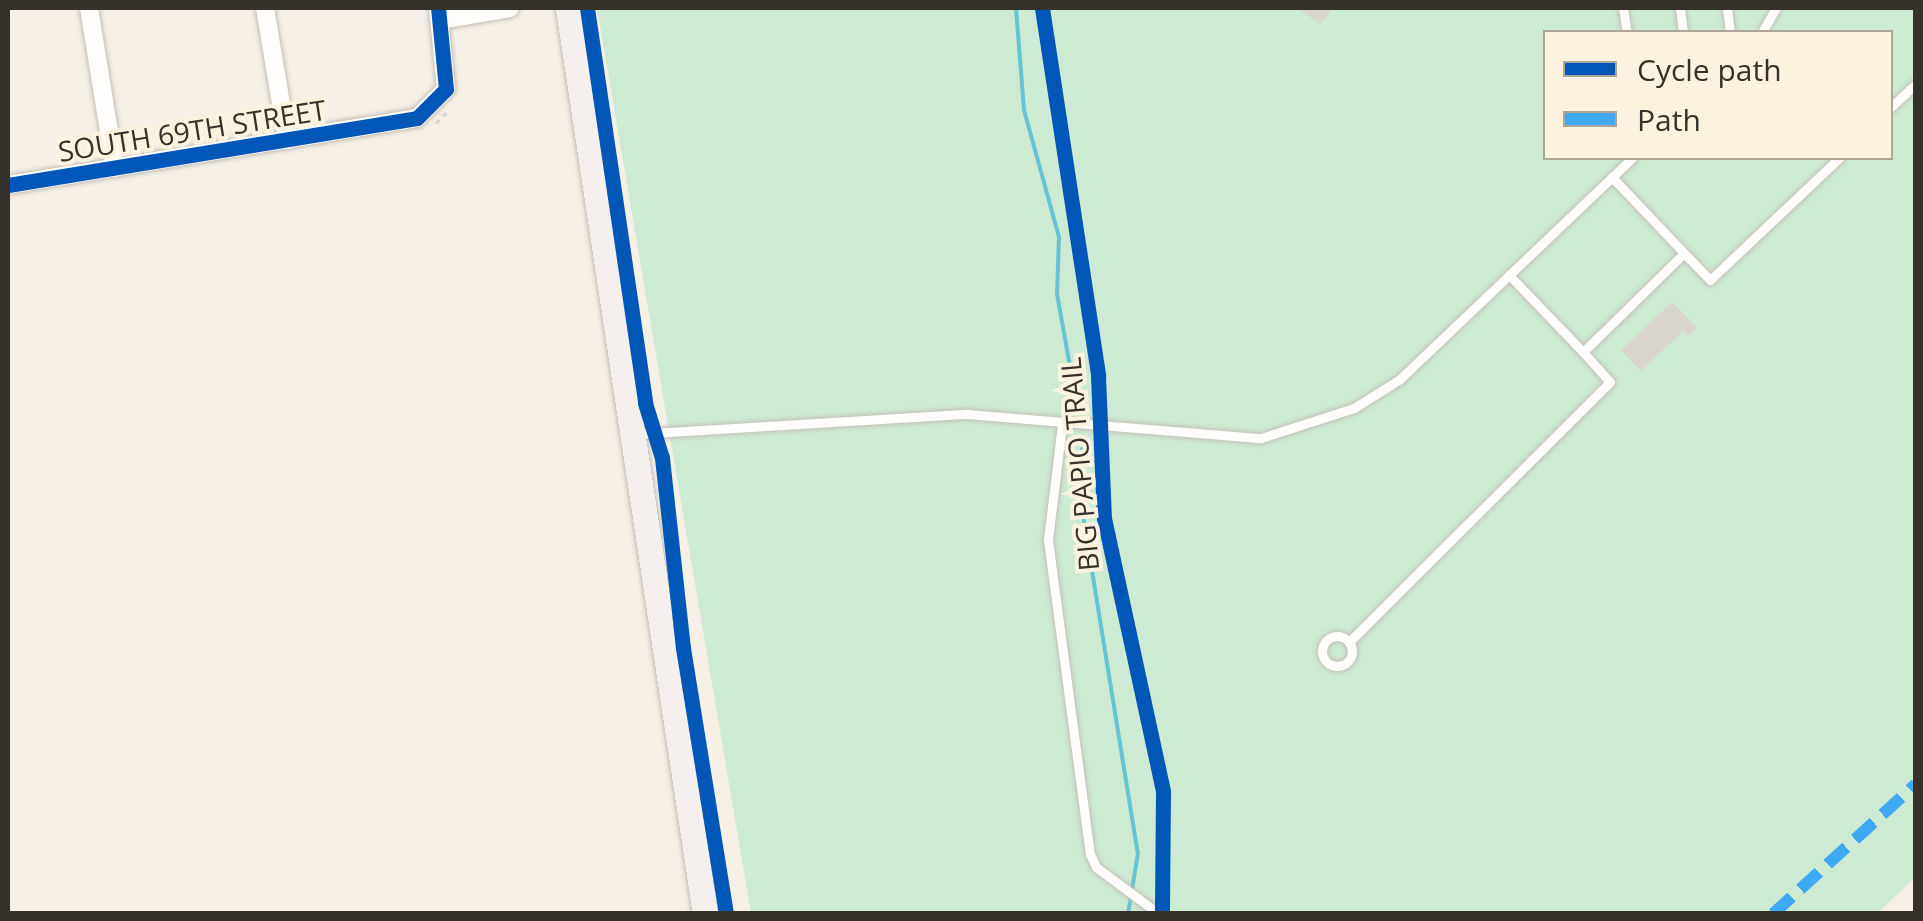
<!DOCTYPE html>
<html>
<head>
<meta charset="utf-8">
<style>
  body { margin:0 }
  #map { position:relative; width:1923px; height:921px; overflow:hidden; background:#f6f0e6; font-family:"Open Sans",sans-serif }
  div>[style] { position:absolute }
  .green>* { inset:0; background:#cdead3 }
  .stream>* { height:4px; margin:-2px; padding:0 2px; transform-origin:2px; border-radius:2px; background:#65c5d4 }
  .building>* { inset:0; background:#d9d4cd }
  .path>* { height:2.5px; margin-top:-1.25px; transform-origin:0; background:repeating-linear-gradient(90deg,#d8d6d3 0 5px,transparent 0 10px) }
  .roads { filter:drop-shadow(0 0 2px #c4c0b8) drop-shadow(0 0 2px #c4c0b8) }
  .service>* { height:9px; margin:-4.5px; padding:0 4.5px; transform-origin:4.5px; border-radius:4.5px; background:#fefdfb }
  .service>.ring { margin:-4.5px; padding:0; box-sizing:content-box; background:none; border:9px solid #fefdfb; border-radius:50% }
  .minor>* { height:18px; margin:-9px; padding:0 9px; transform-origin:9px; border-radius:9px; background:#fefdfb }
  .secondary>* { height:25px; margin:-12.5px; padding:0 12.5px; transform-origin:12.5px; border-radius:12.5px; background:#f5f0ed }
  .quiet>* { height:12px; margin-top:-6px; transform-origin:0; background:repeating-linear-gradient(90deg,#3fa9f5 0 25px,transparent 0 37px) }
  .cycleway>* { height:15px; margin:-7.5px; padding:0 7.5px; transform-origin:7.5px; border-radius:7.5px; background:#0057b8 }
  span { translate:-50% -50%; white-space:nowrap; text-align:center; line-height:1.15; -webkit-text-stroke:8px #fcf2e0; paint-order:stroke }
  .street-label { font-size:28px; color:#35322b }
  .frame { position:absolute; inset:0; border:10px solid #35322b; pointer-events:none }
  .legend { position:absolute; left:1543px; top:30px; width:350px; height:130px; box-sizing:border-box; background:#fcf2e0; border:2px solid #aca598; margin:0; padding:12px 18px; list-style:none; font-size:30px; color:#35322b }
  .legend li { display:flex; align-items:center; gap:20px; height:50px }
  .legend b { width:50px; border:2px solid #aca598 }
</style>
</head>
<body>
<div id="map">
  <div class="green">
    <div style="clip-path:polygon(evenodd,597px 8px,1915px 8px,1915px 877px,1877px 914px,751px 913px,597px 8px,1546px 32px,1890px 32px,1890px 158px,1546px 158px,1546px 32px)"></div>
  </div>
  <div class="stream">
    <div style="left:1016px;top:8px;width:102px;rotate:85.5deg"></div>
    <div style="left:1024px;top:110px;width:132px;rotate:74.6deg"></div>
    <div style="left:1059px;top:237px;width:57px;rotate:92deg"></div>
    <div style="left:1057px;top:294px;width:113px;rotate:79.8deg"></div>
    <div style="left:1082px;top:449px;width:66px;rotate:89.1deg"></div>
    <div style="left:1083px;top:515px;width:342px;rotate:80.8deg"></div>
    <div style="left:1138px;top:853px;width:62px;rotate:99.3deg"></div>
  </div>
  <div class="building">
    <div style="clip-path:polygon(1297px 8px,1333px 8px,1320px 24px)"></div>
    <div style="clip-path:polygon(1672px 302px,1697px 328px,1688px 336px,1683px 331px,1641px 371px,1621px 350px)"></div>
  </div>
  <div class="path">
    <div style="left:436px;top:123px;width:17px;rotate:-45deg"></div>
  </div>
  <div class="roads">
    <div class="service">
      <div style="left:1623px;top:8px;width:24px;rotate:81deg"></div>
      <div style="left:1680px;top:8px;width:24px;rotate:83deg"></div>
      <div style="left:1727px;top:8px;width:24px;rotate:83deg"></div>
      <div style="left:1762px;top:32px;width:28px;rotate:-60deg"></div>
      <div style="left:1890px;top:108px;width:35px;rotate:-43deg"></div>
      <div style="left:1684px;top:253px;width:37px;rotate:46deg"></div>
      <div style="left:1710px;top:280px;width:178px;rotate:-43.4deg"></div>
      <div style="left:1509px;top:275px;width:107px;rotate:46.1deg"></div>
      <div style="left:1583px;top:352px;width:141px;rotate:-44.4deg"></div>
      <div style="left:1684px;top:253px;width:105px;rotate:-133.5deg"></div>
      <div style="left:1062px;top:424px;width:117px;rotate:96.9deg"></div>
      <div style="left:1048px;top:540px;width:317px;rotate:82.4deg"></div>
      <div style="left:1090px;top:854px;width:14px;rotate:65deg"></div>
      <div style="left:1096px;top:867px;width:79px;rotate:36.7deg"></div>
      <div style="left:636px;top:434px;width:332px;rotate:-3.5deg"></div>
      <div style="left:967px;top:414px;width:295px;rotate:4.7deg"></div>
      <div style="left:1261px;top:438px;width:98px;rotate:-17.9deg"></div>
      <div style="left:1354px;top:408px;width:54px;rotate:-32.2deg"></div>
      <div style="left:1400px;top:379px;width:320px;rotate:-43.6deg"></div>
      <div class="ring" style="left:1322px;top:636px;width:21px;height:21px"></div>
      <div style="left:1349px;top:642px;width:368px;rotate:-44.9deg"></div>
      <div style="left:1610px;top:382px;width:40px;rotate:-132deg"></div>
    </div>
    <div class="minor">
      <div style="left:89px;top:8px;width:162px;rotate:80.8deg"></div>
      <div style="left:265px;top:8px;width:134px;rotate:80.5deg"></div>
      <div style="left:440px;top:20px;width:71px;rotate:-9.7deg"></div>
      <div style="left:8px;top:185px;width:414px;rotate:-9.3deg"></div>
      <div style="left:417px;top:118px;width:41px;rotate:-45deg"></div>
      <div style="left:446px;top:89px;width:81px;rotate:-95.6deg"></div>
    </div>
    <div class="secondary">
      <div style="left:568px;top:8px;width:916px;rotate:81.4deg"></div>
    </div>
  </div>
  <div class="quiet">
    <div style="left:1773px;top:914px;width:193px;rotate:-42.3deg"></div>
  </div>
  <div class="cycleway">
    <div style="left:587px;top:8px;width:399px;rotate:81.6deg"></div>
    <div style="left:645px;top:403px;width:58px;rotate:72.8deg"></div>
    <div style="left:662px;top:458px;width:191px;rotate:83.7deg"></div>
    <div style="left:683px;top:648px;width:269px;rotate:80.8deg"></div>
    <div style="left:1042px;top:8px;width:372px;rotate:81.3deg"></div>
    <div style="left:1098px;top:376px;width:142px;rotate:87.6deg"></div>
    <div style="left:1104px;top:518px;width:280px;rotate:77.8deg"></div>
    <div style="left:1163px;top:792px;width:122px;rotate:90.5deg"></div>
    <div style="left:8px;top:185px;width:414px;rotate:-9.3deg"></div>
    <div style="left:417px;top:118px;width:41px;rotate:-45deg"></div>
    <div style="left:446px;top:89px;width:81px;rotate:-95.6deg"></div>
  </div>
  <div class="street-label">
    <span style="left:192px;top:130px;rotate:-9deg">SOUTH 69TH STREET</span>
    <span style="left:1079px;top:464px;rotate:-95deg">BIG PAPIO TRAIL</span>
  </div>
  <div class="frame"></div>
  <ul class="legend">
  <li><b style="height:12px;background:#0057b8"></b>Cycle path</li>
  <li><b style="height:12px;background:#3fa9f5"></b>Path</li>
  </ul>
</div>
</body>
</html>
